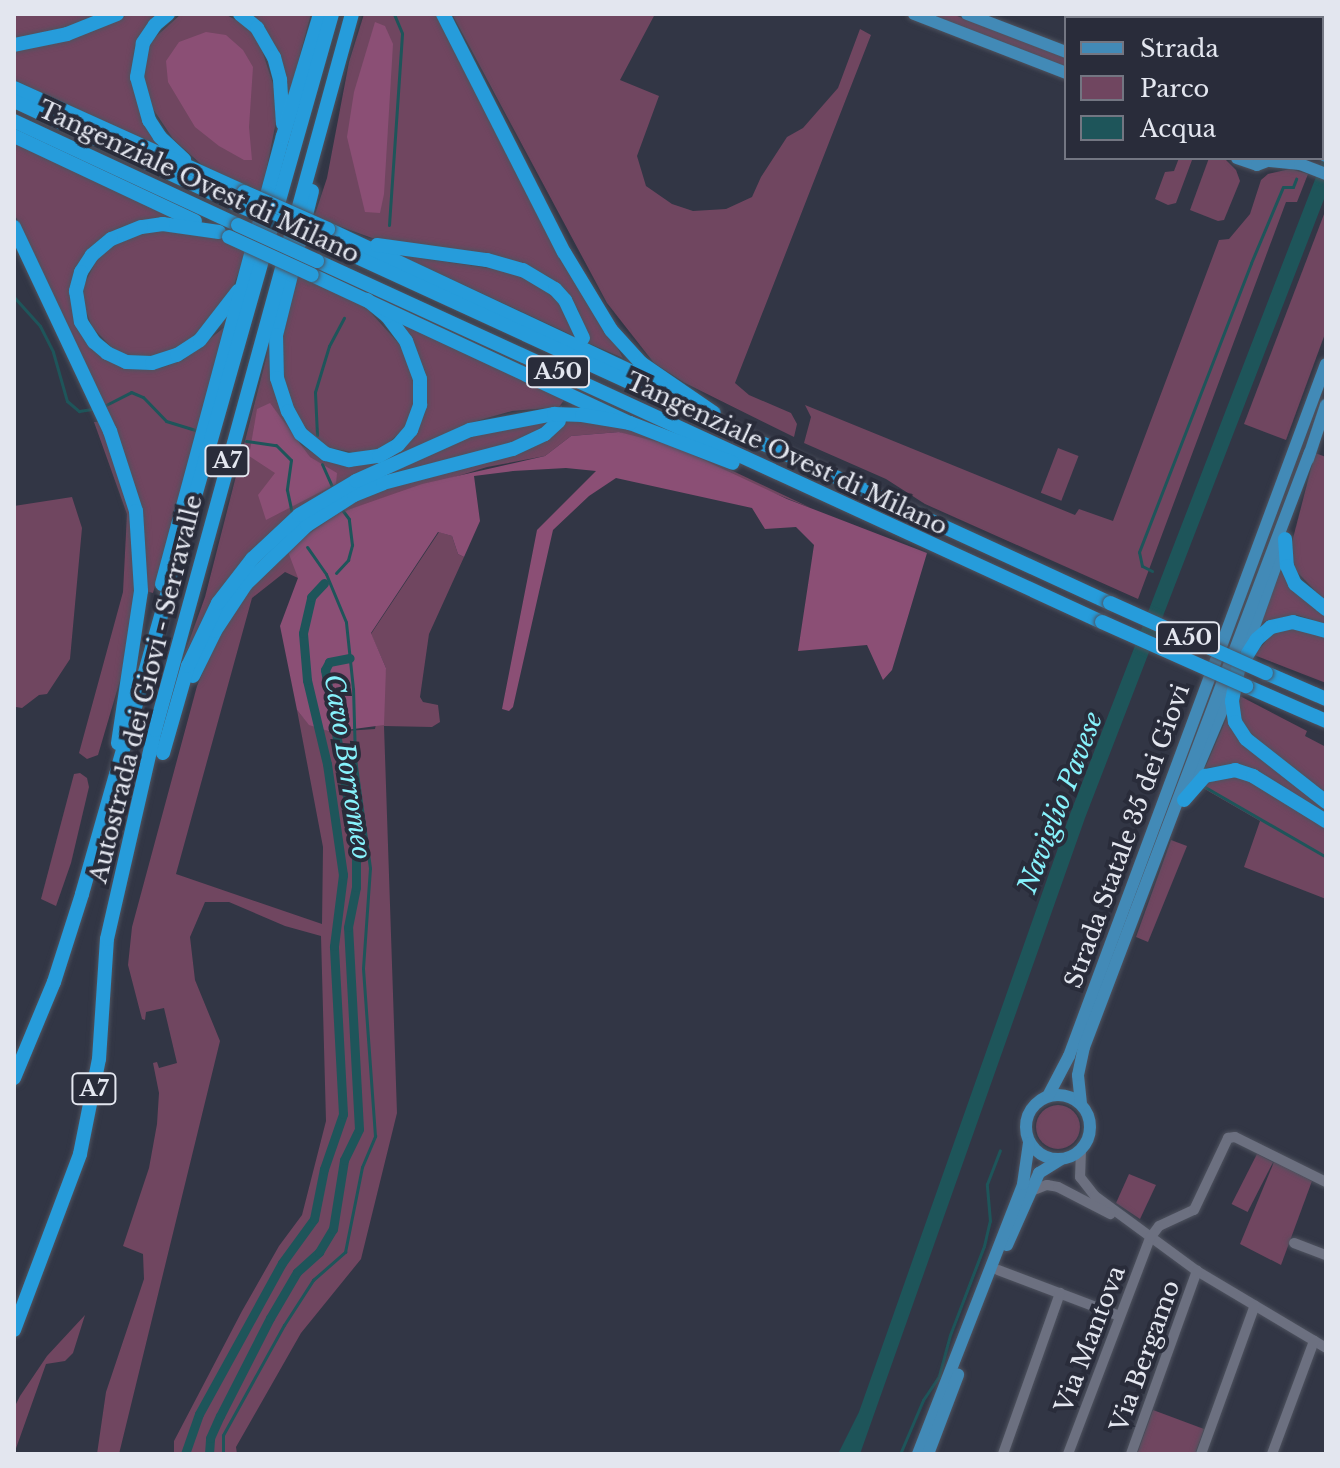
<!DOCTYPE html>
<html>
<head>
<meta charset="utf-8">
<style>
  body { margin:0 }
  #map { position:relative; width:1340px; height:1468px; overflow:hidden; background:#323645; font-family:"Libre Baskerville",serif }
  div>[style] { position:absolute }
  .green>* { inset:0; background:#704660; transform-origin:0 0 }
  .round { border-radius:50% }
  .forest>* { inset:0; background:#8b4f75 }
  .water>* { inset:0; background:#1e555a }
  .stream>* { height:3px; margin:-1.5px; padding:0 1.5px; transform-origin:1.5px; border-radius:1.5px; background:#1e555a }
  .canal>* { height:9px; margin:-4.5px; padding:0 4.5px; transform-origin:4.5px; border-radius:4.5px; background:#1e555a }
  .highway-tunnel>* { height:14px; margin-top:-7px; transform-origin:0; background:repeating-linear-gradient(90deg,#4d505e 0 14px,transparent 0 21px) }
  .roads { filter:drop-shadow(0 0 2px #4e525e) drop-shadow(0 0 2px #4e525e) }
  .minor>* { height:10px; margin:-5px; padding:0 5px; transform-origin:5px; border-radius:5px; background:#6c7080 }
  .major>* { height:12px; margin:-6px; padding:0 6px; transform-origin:6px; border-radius:6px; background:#428ab7 }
  .major>.ring { margin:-6px; padding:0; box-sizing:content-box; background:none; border:12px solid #428ab7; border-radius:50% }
  .highway>* { height:14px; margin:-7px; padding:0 7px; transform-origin:7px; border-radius:7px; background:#269cdb }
  .bridges { filter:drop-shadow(0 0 2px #4e525e) drop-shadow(0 0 2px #4e525e) }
  .highway-bridge>* { height:14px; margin:-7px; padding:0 7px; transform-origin:7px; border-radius:7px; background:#269cdb }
  span { translate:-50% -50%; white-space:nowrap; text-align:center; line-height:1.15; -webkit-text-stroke:8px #292c3a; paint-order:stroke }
  .shield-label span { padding:2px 6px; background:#292c3a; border:2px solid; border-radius:6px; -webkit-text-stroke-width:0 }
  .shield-label { font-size:22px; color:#e3e6ef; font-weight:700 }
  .street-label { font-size:24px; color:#e3e6ef }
  .water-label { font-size:26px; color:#87f2fc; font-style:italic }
  .frame { position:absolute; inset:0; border:16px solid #e3e6ef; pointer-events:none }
  .legend { position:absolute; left:1064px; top:16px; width:260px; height:144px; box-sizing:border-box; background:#292c3a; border:2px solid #737682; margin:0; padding:10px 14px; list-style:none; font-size:24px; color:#e3e6ef }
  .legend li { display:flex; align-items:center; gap:16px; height:40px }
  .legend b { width:40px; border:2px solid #737682 }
</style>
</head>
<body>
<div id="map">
  <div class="green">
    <div style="clip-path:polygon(14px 14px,102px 14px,68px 27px,14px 39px)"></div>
    <div style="clip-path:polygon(130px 14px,163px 14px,144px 34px,134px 52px,132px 71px,161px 148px,14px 80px,14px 50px,56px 43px)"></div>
    <div style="clip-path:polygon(181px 14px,225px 14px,245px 25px,259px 41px,277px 96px,276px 122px,262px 192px,203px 166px,173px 139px,153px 109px,143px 79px,144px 60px,151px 41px)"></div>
    <div style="clip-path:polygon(247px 14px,311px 14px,289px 95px,286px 80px)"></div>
    <div style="clip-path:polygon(364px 14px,438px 14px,623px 358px,588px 343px,578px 310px,567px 294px,549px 277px,524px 265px,372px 238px,314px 217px,327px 178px,349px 62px)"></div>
    <div style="clip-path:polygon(452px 14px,655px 14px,620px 80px,659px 96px,637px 156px,646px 186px,672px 204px,693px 211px,726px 209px,752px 197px,761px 177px,787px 137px,803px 128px,838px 88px,860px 29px,871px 35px,735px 383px,749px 395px,791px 413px,797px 424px,794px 437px,685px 383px,654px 363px,607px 303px)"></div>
    <div style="clip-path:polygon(928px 14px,952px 14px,1066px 58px,1066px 67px)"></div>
    <div style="clip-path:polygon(14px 140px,173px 217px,121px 227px,99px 240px,77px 265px,72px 283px,102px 357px,123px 368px,161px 368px,183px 360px,226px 326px,153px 593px,146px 591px,141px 513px,120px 441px,14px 213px)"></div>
    <div style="clip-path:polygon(1179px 158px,1192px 160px,1176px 203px,1168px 205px,1155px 199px,1165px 172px,1174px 171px)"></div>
    <div style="clip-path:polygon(1209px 158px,1224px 158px,1236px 170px,1240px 181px,1224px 220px,1218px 221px,1190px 210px)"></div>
    <div style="clip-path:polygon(1290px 169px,1308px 174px,1297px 202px,1286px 202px,1138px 599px,925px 504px,886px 479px,804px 443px,811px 417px,805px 405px,1075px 515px,1079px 509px,1113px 521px,1219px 240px,1229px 239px,1250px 214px,1261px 180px,1268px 174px)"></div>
    <div style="clip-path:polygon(1326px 209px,1326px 331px,1286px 440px,1244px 424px)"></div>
    <div style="clip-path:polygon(154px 230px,204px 231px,247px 249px,230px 296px,209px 324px,184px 346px,149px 357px,131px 357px,114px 350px,92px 327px,83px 303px,84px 285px,100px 253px,112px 244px)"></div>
    <div style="clip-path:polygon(399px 255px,515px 272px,540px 284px,557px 299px,576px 337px)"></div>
    <div style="clip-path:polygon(297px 275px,363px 304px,403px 348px,417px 389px,408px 425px,382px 449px,361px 454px,326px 447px,306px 431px,295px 414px,284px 380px,282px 339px)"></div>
    <div style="clip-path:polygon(400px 321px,567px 396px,559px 407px,512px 411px,473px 422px,346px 481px,219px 592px,183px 658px,205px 597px,269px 347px,283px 415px,300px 444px,319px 457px,339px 465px,376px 464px,401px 451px,413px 438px,425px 413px,425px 371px)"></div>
    <div style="clip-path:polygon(553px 420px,526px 437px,495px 449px,394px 472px,463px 436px)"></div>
    <div style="clip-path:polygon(566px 421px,616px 423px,676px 444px,811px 508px,619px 432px,571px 436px,545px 456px,487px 467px,339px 513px,298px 578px,285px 572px,252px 598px,176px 874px,322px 924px,323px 847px,297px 710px,309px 724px,331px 732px,375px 729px,386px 668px,371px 634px,439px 532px,452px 536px,458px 554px,464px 557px,429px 634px,420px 697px,423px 702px,438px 705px,440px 722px,432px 727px,384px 726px,397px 1113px,361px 1259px,301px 1333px,236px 1447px,237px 1454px,174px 1454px,174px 1441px,242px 1311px,279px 1246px,302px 1215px,326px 1121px,321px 936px,285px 926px,229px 902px,205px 902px,190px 937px,195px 980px,220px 1041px,119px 1454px,97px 1454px,106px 1392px,144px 1279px,143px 1254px,123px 1246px,149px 1168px,157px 1124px,159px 1093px,153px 1063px,157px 1062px,159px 1068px,177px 1063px,164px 1008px,146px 1012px,145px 1020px,142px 1019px,128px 965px,132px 927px,197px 686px,212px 650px,247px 589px,294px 541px,339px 509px,388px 486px,512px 455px)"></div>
    <div style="clip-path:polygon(94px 422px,100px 422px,130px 508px,137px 584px,121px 677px,98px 755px,87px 759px,79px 753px,123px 592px,127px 514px)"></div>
    <div style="left:1058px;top:448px;width:22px;height:48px;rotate:21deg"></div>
    <div style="clip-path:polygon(1315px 453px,1326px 457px,1326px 602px,1295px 570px,1291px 546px)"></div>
    <div style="clip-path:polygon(72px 497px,82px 528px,70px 659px,47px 694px,39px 695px,22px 708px,16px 707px,14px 506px)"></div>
    <div style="clip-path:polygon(1282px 567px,1296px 592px,1326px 615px,1326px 624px,1297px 615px,1261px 622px)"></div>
    <div style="clip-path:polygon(1287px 628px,1326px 634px,1326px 683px,1254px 655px,1273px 633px)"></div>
    <div style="clip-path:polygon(1240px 696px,1307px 731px,1305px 736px,1326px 747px,1326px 796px,1248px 733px,1237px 709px)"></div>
    <div style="clip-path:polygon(1227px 717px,1243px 742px,1326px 809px,1326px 815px,1233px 765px,1205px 768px)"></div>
    <div style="clip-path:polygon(80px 773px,87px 778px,89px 787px,71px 863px,56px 906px,41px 899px,74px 774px)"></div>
    <div style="clip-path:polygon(1216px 776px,1243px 777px,1326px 827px,1326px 899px,1244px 867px,1260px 821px,1203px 788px)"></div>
    <div style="clip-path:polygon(1171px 840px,1187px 846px,1148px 942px,1136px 937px)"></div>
    <div class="round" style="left:1036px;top:1105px;width:44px;height:44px"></div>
    <div style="left:1257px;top:1154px;width:18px;height:56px;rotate:27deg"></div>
    <div style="clip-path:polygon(1274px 1162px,1312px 1181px,1281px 1265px,1240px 1244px)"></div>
    <div style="clip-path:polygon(1129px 1174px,1156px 1185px,1140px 1219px,1116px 1203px)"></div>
    <div style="clip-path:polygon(85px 1315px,73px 1353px,65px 1361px,46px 1364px,14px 1454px,14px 1408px,20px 1396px,47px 1356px)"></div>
    <div style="clip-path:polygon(1153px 1410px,1204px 1429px,1195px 1454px,1137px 1454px)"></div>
  </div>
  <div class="forest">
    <div style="clip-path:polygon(375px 22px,385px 26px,393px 44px,384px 194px,380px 213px,365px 212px,347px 137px,354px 92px)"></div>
    <div style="clip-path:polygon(206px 32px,226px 35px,243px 50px,253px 67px,249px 127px,252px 160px,244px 160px,219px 146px,195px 127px,168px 82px,166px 61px,179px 42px)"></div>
    <div style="clip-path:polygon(270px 403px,310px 457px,337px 473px,336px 484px,266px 520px,258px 495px,275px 473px,249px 456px,257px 409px)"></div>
    <div style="clip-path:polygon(619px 432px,674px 446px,787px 499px,927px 553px,892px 670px,883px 680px,867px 645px,798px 651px,814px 545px,796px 527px,765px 529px,752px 508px,616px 478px,589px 496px,553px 530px,513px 707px,509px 711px,502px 709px,537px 530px,596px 471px,566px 468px,513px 471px,474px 476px,480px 521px,464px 557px,458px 554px,452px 536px,438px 532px,371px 633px,386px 668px,384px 725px,331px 732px,309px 725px,297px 710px,280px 626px,298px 578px,287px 549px,339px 513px,422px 484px,545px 456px,571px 436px)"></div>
  </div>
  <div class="water">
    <div style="clip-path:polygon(1326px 151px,1326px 194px,1085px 818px,860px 1454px,838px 1454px,859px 1412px,1070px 814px)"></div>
  </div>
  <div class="stream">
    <div style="left:389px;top:225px;width:192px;rotate:-86.1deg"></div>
    <div style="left:402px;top:33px;width:21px;rotate:-113deg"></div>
    <div style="left:14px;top:297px;width:39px;rotate:48deg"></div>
    <div style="left:40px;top:326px;width:29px;rotate:63deg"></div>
    <div style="left:53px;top:352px;width:51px;rotate:74.1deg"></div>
    <div style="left:67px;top:401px;width:16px;rotate:40deg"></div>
    <div style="left:79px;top:411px;width:13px;rotate:-9deg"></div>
    <div style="left:104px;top:406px;width:30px;rotate:-27deg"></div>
    <div style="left:131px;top:392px;width:13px;rotate:23deg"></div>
    <div style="left:143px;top:397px;width:33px;rotate:46deg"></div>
    <div style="left:166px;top:421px;width:34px;rotate:17deg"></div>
    <div style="left:317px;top:435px;width:43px;rotate:-92.7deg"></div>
    <div style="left:315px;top:392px;width:48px;rotate:-73.1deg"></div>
    <div style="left:329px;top:346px;width:32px;rotate:-62deg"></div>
    <div style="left:246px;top:441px;width:30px;rotate:8deg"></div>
    <div style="left:276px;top:445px;width:21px;rotate:45deg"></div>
    <div style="left:291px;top:460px;width:30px;rotate:98deg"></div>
    <div style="left:287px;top:490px;width:24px;rotate:78deg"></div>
    <div style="left:322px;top:464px;width:27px;rotate:66deg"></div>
    <div style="left:1152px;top:571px;width:11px;rotate:-153deg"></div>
    <div style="left:1142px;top:566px;width:14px;rotate:-102deg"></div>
    <div style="left:1139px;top:552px;width:310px;rotate:-68.8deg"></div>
    <div style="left:1251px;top:263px;width:82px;rotate:-67.2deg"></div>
    <div style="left:1283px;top:187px;width:10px"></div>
    <div style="left:1293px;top:187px;width:9px;rotate:-69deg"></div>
    <div style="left:336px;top:573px;width:18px;rotate:-47deg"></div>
    <div style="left:348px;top:560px;width:16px;rotate:-75deg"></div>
    <div style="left:352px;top:545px;width:26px;rotate:-97deg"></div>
    <div style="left:349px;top:519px;width:10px;rotate:-127deg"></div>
    <div style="left:1205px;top:787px;width:140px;rotate:30deg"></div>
    <div style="left:223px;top:1454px;width:19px;rotate:-90deg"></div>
    <div style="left:223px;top:1435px;width:126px;rotate:-61deg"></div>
    <div style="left:284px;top:1325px;width:54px;rotate:-57.2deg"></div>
    <div style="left:313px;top:1280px;width:43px;rotate:-41.2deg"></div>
    <div style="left:345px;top:1252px;width:87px;rotate:-78.7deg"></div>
    <div style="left:362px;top:1167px;width:34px;rotate:-67deg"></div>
    <div style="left:375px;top:1136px;width:168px;rotate:-94.1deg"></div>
    <div style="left:363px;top:968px;width:100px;rotate:-86deg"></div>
    <div style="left:370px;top:868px;width:110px;rotate:-97.8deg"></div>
    <div style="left:355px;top:759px;width:70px;rotate:-91.6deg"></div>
    <div style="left:353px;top:689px;width:67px;rotate:-96deg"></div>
    <div style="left:346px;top:622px;width:52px;rotate:-112.6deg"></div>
    <div style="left:326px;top:574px;width:33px;rotate:-125deg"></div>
    <div style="left:900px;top:1454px;width:59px;rotate:-66.9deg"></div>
    <div style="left:923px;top:1400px;width:29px;rotate:-56deg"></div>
    <div style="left:939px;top:1376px;width:42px;rotate:-75deg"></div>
    <div style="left:950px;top:1335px;width:95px;rotate:-69.1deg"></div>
    <div style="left:984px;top:1246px;width:26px;rotate:-77deg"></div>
    <div style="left:990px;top:1221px;width:37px;rotate:-95deg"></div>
    <div style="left:987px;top:1184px;width:36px;rotate:-69deg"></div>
  </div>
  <div class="canal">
    <div style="left:185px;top:1454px;width:42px;rotate:-70.7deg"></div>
    <div style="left:199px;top:1414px;width:172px;rotate:-61.2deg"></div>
    <div style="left:282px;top:1263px;width:54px;rotate:-54deg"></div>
    <div style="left:314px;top:1219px;width:51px;rotate:-78.7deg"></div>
    <div style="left:324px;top:1169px;width:58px;rotate:-70.9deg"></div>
    <div style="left:343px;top:1114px;width:168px;rotate:-93.1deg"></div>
    <div style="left:334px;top:946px;width:72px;rotate:-82.8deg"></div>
    <div style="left:343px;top:875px;width:112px;rotate:-98.2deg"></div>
    <div style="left:327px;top:764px;width:86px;rotate:-103.4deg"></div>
    <div style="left:307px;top:680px;width:47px;rotate:-94.9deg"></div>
    <div style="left:303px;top:633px;width:37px;rotate:-77deg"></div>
    <div style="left:311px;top:597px;width:19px;rotate:-47deg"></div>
    <div style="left:209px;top:1454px;width:16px;rotate:-86deg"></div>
    <div style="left:210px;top:1438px;width:24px;rotate:-66deg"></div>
    <div style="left:220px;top:1416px;width:110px;rotate:-63deg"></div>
    <div style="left:270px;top:1318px;width:53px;rotate:-59.6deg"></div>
    <div style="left:297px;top:1272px;width:30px;rotate:-42deg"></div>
    <div style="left:319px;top:1252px;width:27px;rotate:-59deg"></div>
    <div style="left:333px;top:1229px;width:70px;rotate:-80.9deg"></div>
    <div style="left:344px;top:1160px;width:34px;rotate:-64deg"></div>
    <div style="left:359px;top:1129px;width:202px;rotate:-93.1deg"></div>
    <div style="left:348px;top:927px;width:41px;rotate:-78.7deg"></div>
    <div style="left:356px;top:887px;width:38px;rotate:-90deg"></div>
    <div style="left:356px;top:849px;width:182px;rotate:-99.8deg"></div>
    <div style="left:325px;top:670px;width:9px;rotate:-63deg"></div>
    <div style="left:329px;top:662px;width:21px;rotate:-11deg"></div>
  </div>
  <div class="highway-tunnel">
    <div style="left:559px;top:421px;width:42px;rotate:-56.7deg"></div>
    <div style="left:582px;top:386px;width:35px;rotate:-85deg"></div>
  </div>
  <div class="roads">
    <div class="minor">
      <div style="left:1081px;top:1150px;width:27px;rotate:92deg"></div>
      <div style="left:1080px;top:1177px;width:24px;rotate:52deg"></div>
      <div style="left:1095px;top:1196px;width:127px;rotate:36.3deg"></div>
      <div style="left:1197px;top:1271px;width:150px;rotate:30.8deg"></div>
      <div style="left:1031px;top:1191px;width:17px;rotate:-21deg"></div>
      <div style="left:1047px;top:1185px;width:11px;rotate:10deg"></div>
      <div style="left:1058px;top:1187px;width:59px;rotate:27.4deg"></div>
      <div style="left:1294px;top:1243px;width:34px;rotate:21deg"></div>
      <div style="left:998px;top:1270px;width:130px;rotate:20.7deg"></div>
      <div style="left:1003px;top:1454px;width:171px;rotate:-70.5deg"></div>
      <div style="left:1068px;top:1454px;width:231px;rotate:-69.2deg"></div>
      <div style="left:1150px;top:1238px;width:15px;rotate:-53deg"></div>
      <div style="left:1159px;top:1226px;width:38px;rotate:-25deg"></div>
      <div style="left:1194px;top:1210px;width:80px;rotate:-64.7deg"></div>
      <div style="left:1228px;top:1138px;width:7px;rotate:-8deg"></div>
      <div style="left:1235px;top:1137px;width:102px;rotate:26.3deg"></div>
      <div style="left:1131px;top:1454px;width:195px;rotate:-70.2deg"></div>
      <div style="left:1201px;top:1454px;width:158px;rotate:-70.1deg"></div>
      <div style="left:1272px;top:1454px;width:121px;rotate:-69.6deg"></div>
    </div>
    <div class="major">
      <div style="left:914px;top:14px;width:163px;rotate:21.2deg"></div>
      <div style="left:967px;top:14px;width:106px;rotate:21deg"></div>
      <div style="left:1322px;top:154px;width:4px;rotate:27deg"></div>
      <div style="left:1237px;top:158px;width:21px;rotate:19deg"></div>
      <div style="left:1257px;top:165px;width:19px;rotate:-21deg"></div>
      <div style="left:1270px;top:161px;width:30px;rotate:6deg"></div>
      <div style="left:1300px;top:164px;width:28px;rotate:21deg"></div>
      <div style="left:1308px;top:459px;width:57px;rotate:-71.6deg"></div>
      <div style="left:1246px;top:649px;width:114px;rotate:-70.4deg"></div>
      <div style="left:1190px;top:786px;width:105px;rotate:-67.1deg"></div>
      <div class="ring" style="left:1026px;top:1095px;width:52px;height:52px"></div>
      <div style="left:1048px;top:1096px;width:45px;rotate:-62.3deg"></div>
      <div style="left:1069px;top:1056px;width:738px;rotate:-69.63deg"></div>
      <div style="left:1081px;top:1104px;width:29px;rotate:-96deg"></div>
      <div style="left:1078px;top:1075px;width:29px;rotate:-78deg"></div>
      <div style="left:1084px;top:1047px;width:636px;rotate:-69.2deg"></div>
      <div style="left:1007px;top:1245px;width:79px;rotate:-66deg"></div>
      <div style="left:1039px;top:1173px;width:26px;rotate:-32deg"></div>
      <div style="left:918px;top:1454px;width:290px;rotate:-68.7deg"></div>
      <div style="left:1023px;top:1184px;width:41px;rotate:-81.7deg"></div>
      <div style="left:928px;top:1454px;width:85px;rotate:-69.2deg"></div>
    </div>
    <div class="highway">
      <div style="left:168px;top:14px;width:17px;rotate:140deg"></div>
      <div style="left:155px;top:25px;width:22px;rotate:124deg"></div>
      <div style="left:143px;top:43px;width:35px;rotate:100deg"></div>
      <div style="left:137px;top:77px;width:45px;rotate:74.4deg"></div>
      <div style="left:149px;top:120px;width:20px;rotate:57deg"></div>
      <div style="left:160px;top:137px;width:33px;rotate:43deg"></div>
      <div style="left:240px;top:14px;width:22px;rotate:39deg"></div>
      <div style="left:257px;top:28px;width:34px;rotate:60deg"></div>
      <div style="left:274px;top:57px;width:24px;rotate:75deg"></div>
      <div style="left:280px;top:80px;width:44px;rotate:86.1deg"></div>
      <div style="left:443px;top:14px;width:267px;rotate:63.1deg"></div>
      <div style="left:564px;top:252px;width:91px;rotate:58.9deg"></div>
      <div style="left:611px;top:330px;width:45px;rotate:47.7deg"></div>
      <div style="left:641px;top:363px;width:88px;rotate:34.4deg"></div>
      <div style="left:14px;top:45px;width:54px;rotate:-11.7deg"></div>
      <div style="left:67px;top:34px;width:54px;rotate:-21.8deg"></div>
      <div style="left:14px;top:88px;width:252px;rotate:24.3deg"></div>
      <div style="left:14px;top:101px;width:249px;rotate:24.9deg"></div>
      <div style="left:14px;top:121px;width:247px;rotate:24.9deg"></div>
      <div style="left:14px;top:136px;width:200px;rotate:25.2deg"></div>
      <div style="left:312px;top:191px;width:148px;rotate:104deg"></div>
      <div style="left:276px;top:335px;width:43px;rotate:88.7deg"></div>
      <div style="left:277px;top:378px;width:35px;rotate:72deg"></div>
      <div style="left:288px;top:411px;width:26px;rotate:61deg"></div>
      <div style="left:301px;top:434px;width:32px;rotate:39deg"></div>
      <div style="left:326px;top:454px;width:24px;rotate:15deg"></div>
      <div style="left:349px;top:460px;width:30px;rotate:-8deg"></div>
      <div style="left:379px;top:456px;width:22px;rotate:-30deg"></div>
      <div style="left:398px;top:445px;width:20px;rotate:-49deg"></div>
      <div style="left:411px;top:430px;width:27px;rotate:-70deg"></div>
      <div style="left:420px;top:405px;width:26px;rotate:-90deg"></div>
      <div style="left:420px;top:379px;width:40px;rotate:-110.2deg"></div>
      <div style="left:406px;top:341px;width:31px;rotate:-127deg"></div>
      <div style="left:387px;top:316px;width:26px;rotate:-141deg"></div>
      <div style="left:14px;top:227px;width:225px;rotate:64.8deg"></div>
      <div style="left:110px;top:431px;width:84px;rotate:72deg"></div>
      <div style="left:136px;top:511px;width:80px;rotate:86.4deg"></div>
      <div style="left:141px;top:591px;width:154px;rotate:98.6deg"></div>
      <div style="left:328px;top:229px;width:368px;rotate:25.2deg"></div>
      <div style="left:219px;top:232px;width:57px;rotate:-171.9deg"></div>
      <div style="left:163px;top:224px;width:22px;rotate:172deg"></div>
      <div style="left:141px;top:227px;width:32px;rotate:158deg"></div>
      <div style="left:111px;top:239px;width:25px;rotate:140deg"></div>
      <div style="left:92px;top:255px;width:20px;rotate:123deg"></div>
      <div style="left:81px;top:272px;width:20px;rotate:105deg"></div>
      <div style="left:76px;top:291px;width:31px;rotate:81deg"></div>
      <div style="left:81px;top:322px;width:24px;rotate:57deg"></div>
      <div style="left:94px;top:342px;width:17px;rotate:40deg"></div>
      <div style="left:107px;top:353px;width:21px;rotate:25deg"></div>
      <div style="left:126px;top:362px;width:26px;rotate:2deg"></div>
      <div style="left:152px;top:363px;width:26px;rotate:-18deg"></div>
      <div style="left:177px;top:355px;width:27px;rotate:-33deg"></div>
      <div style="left:200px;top:340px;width:62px;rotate:-52.2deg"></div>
      <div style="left:324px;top:242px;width:865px;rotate:24.67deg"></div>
      <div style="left:377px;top:245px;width:111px;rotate:7.8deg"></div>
      <div style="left:487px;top:260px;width:37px;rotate:16deg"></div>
      <div style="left:523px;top:270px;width:37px;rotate:31deg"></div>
      <div style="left:555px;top:289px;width:15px;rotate:48deg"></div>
      <div style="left:565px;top:300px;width:42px;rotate:64.7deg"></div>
      <div style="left:317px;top:261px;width:864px;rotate:24.7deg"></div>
      <div style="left:312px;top:275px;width:351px;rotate:25deg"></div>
      <div style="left:630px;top:423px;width:110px;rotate:21.2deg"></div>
      <div style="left:1285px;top:539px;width:27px;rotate:86deg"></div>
      <div style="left:1287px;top:566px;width:20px;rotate:66deg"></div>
      <div style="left:1295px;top:584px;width:40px;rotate:39deg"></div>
      <div style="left:162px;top:584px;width:464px;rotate:-74.9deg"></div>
      <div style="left:283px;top:136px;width:127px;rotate:-73.1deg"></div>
      <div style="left:1326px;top:631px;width:34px;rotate:-165deg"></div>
      <div style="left:1293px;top:622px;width:23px;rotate:167deg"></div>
      <div style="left:1271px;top:627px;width:18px;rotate:139deg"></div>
      <div style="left:1257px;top:639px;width:36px;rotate:122deg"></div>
      <div style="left:1238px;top:670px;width:32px;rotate:101deg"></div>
      <div style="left:1232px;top:701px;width:21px;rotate:82deg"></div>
      <div style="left:1235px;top:722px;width:20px;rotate:57deg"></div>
      <div style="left:1246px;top:739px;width:102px;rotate:38.2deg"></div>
      <div style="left:1266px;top:673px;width:65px;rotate:23.4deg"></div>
      <div style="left:193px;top:676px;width:50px;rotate:-63.9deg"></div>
      <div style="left:215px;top:631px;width:56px;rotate:-56.6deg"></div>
      <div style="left:246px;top:584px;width:85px;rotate:-44deg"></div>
      <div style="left:307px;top:525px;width:56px;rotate:-32.6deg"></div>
      <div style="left:354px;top:495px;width:31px;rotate:-22deg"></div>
      <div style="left:383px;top:483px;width:134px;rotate:-14.7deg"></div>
      <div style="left:513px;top:449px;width:35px;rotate:-25deg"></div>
      <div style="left:545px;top:434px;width:19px;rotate:-43deg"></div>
      <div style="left:1246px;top:686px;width:87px;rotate:23.6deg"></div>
      <div style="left:163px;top:753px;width:91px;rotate:-74deg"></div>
      <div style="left:188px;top:666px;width:70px;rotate:-64.5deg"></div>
      <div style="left:218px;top:603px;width:56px;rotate:-52.3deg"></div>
      <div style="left:252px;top:559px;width:64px;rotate:-43.1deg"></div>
      <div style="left:299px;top:515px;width:66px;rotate:-30.8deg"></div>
      <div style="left:356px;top:481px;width:125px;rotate:-24.1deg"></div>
      <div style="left:470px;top:430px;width:86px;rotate:-10.8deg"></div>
      <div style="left:554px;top:414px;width:28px;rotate:2deg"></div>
      <div style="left:582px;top:415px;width:49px;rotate:9.5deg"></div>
      <div style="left:1184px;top:800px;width:32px;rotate:-49deg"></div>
      <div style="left:1205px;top:776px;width:31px;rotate:-11deg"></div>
      <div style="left:1235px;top:770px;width:19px;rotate:18deg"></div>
      <div style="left:1253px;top:776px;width:86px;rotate:31.7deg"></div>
      <div style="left:14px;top:1078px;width:104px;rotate:-67.4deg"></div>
      <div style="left:54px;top:982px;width:92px;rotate:-72.3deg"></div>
      <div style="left:82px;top:894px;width:915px;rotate:-74.14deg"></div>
      <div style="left:14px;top:1330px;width:188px;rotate:-69.4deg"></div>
      <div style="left:80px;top:1154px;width:97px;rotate:-78.7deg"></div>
      <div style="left:99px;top:1059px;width:120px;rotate:-86.2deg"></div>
      <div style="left:107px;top:939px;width:214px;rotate:-77.1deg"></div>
      <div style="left:155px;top:730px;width:743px;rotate:-74.62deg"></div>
    </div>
  </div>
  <div class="bridges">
    <div class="highway-bridge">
      <div style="left:244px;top:192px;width:92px;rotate:23.8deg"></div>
      <div style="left:240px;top:206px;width:91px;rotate:23.2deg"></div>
      <div style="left:238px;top:225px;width:87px;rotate:24.5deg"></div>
      <div style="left:229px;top:237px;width:91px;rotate:24.6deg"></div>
      <div style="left:1110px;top:603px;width:171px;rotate:24.2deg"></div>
      <div style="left:1102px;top:622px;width:158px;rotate:24deg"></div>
    </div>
  </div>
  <div class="shield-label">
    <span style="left:558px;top:372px">A50</span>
    <span style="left:227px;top:461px">A7</span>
    <span style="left:1188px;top:638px">A50</span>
    <span style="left:94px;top:1089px">A7</span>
  </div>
  <div class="street-label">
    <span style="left:199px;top:182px;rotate:25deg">Tangenziale Ovest di Milano</span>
    <span style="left:787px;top:454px;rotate:25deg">Tangenziale Ovest di Milano</span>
    <span style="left:146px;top:689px;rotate:-76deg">Autostrada dei Giovi - Serravalle</span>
    <span style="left:1127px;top:836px;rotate:-70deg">Strada Statale 35 dei Giovi</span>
    <span style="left:1090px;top:1339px;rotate:-69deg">Via Mantova</span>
    <span style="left:1145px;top:1356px;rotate:-70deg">Via Bergamo</span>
  </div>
  <div class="water-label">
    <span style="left:347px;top:767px;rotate:81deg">Cavo Borromeo</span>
    <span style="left:1061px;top:803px;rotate:-69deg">Naviglio Pavese</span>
  </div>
  <div class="frame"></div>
  <ul class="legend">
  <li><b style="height:10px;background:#428ab7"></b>Strada</li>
  <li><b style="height:22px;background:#704660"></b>Parco</li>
  <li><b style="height:22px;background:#1e555a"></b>Acqua</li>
  </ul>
</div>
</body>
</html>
